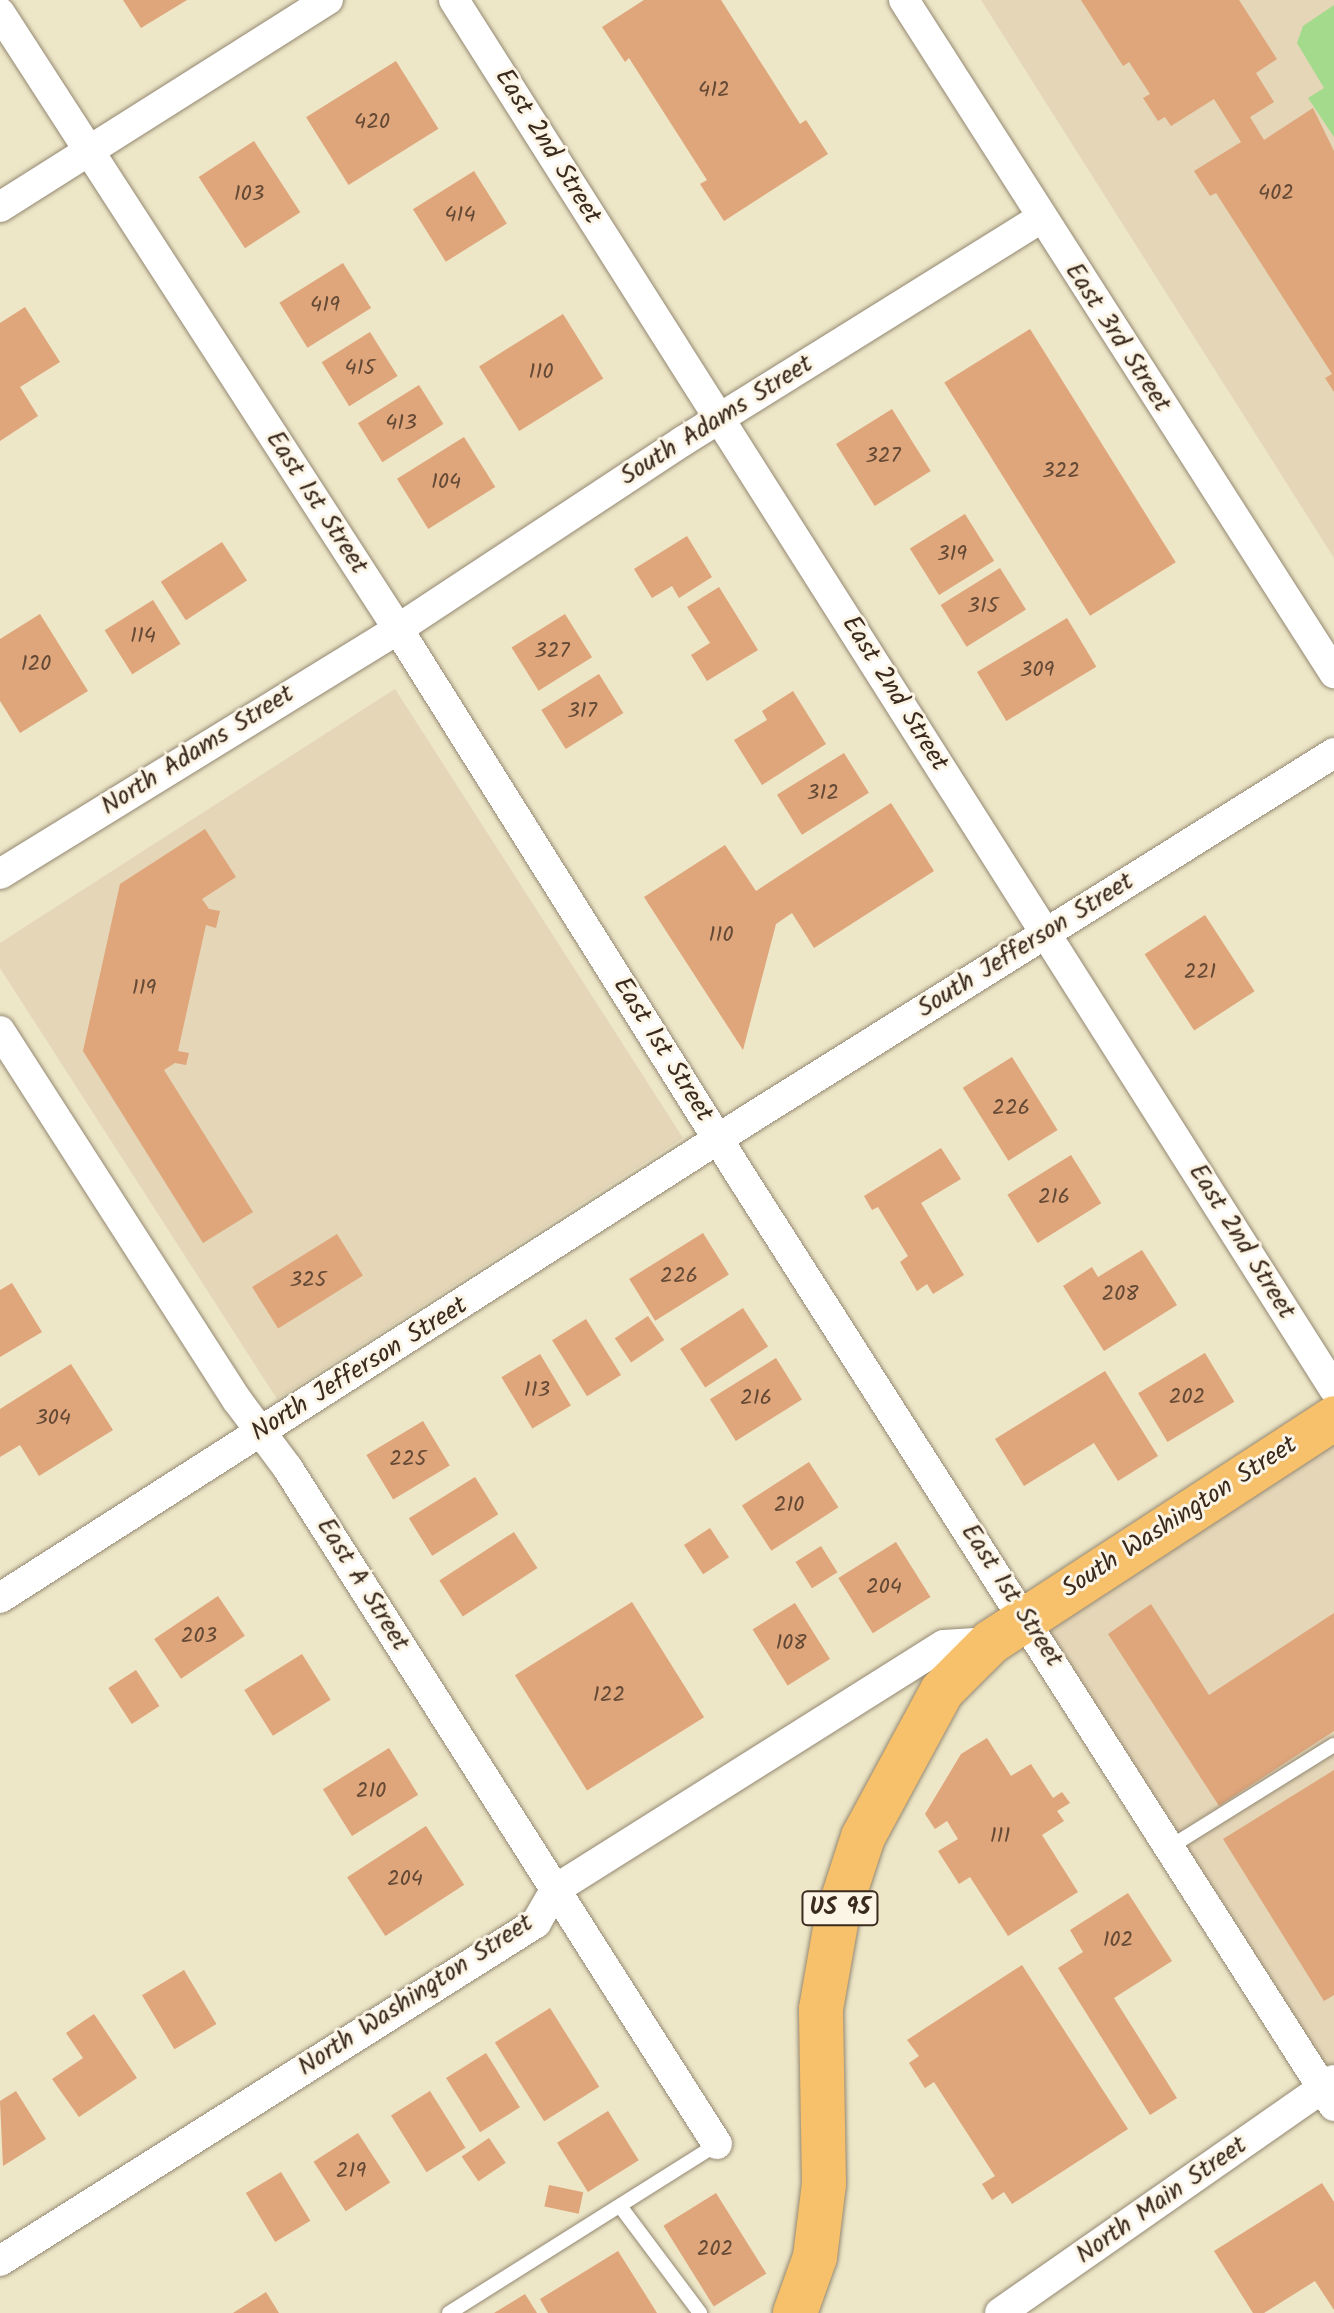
<!DOCTYPE html>
<html>
<head>
<meta charset="utf-8">
<style>
  body { margin:0 }
  #map { position:relative; width:1334px; height:2313px; overflow:hidden; background:#ede6c7; font-family:Kalam,sans-serif }
  div>[style] { position:absolute }
  .built>* { inset:0; background:#e4d6b7 }
  .green>* { inset:0; background:#a4da8c }
  .building>* { inset:0; background:#dfa57b; transform-origin:0 0 }
  .roads { filter:drop-shadow(0 0 2px #948872) drop-shadow(0 0 2px #948872) }
  .service>* { height:14px; margin:-7px; padding:0 7px; transform-origin:7px; border-radius:7px; background:#fff }
  .minor>* { height:30px; margin:-15px; padding:0 15px; transform-origin:15px; border-radius:15px; background:#fff }
  .trunk>* { height:44px; margin:-22px; padding:0 22px; transform-origin:22px; border-radius:22px; background:#f7c06b }
  span { translate:-50% -50%; white-space:nowrap; text-align:center; line-height:1.15; -webkit-text-stroke:6px #fcf5e5; paint-order:stroke }
  .number-label { font-size:22px; color:#644935 }
  .number-label span { -webkit-text-stroke-width:0 }
  .shield-label span { padding:2px 6px; background:#fcf5e5; border:2px solid; border-radius:6px; -webkit-text-stroke-width:0 }
  .shield-label { font-size:24px; color:#3b2a1e; font-weight:700 }
  .street-label { font-size:26px; color:#3b2a1e }
</style>
</head>
<body>
<div id="map">
  <div class="built">
    <div style="clip-path:polygon(981px 0,1334px 0,1334px 558px,1122px 223px)"></div>
    <div style="clip-path:polygon(395px 689px,683px 1138px,277px 1399px,0 968px,0 943px)"></div>
    <div style="clip-path:polygon(1334px 1419px,1334px 2103px,1029px 1615px)"></div>
  </div>
  <div class="green">
    <div style="clip-path:polygon(1334px 5px,1334px 137px,1308px 98px,1324px 88px,1297px 43px,1303px 26px)"></div>
  </div>
  <div class="building">
    <div style="clip-path:polygon(123px 0,187px 0,141px 28px)"></div>
    <div style="clip-path:polygon(644px 0,721px 0,800px 124px,806px 120px,828px 154px,724px 221px,700px 184px,707px 180px,629px 58px,625px 62px,602px 27px)"></div>
    <div style="clip-path:polygon(1081px 0,1239px 0,1277px 59px,1256px 73px,1274px 102px,1250px 117px,1264px 140px,1313px 108px,1334px 151px,1334px 392px,1325px 378px,1332px 374px,1216px 193px,1210px 196px,1194px 171px,1241px 142px,1214px 99px,1171px 126px,1165px 117px,1158px 121px,1143px 98px,1150px 94px,1129px 62px,1123px 66px)"></div>
    <div style="left:396px;top:61px;width:80px;height:106px;rotate:58deg"></div>
    <div style="left:254px;top:141px;width:85px;height:66px;rotate:57deg"></div>
    <div style="left:474px;top:171px;width:62px;height:72px;rotate:58deg"></div>
    <div style="left:343px;top:263px;width:53px;height:75px;rotate:58deg"></div>
    <div style="clip-path:polygon(25px 307px,60px 362px,20px 387px,38px 416px,0 441px,0 323px)"></div>
    <div style="left:563px;top:314px;width:76px;height:99px;rotate:58deg"></div>
    <div style="left:1030px;top:329px;width:275px;height:101px;rotate:58deg"></div>
    <div style="left:370px;top:332px;width:52px;height:57px;rotate:58deg"></div>
    <div style="left:419px;top:385px;width:46px;height:72px;rotate:58deg"></div>
    <div style="left:892px;top:409px;width:73px;height:66px;rotate:58deg"></div>
    <div style="left:464px;top:437px;width:59px;height:79px;rotate:58deg"></div>
    <div style="left:965px;top:514px;width:55px;height:65px;rotate:58deg"></div>
    <div style="clip-path:polygon(687px 536px,712px 577px,679px 598px,672px 586px,652px 598px,634px 569px)"></div>
    <div style="left:222px;top:542px;width:46px;height:73px;rotate:57deg"></div>
    <div style="left:1000px;top:568px;width:49px;height:70px;rotate:58deg"></div>
    <div style="clip-path:polygon(719px 587px,758px 650px,707px 681px,691px 655px,710px 643px,687px 607px)"></div>
    <div style="left:153px;top:600px;width:52px;height:57px;rotate:58deg"></div>
    <div style="clip-path:polygon(40px 614px,88px 691px,20px 733px,0 701px,0 639px)"></div>
    <div style="left:565px;top:614px;width:51px;height:63px;rotate:58deg"></div>
    <div style="left:1067px;top:618px;width:57px;height:105px;rotate:59deg"></div>
    <div style="left:599px;top:674px;width:46px;height:68px;rotate:58deg"></div>
    <div style="clip-path:polygon(793px 691px,826px 744px,762px 785px,734px 740px,767px 720px,762px 711px)"></div>
    <div style="left:844px;top:753px;width:47px;height:79px;rotate:58deg"></div>
    <div style="clip-path:polygon(891px 803px,934px 871px,814px 948px,792px 913px,776px 924px,743px 1050px,644px 897px,725px 845px,756px 891px)"></div>
    <div style="clip-path:polygon(205px 829px,236px 877px,202px 899px,209px 909px,220px 911px,216px 928px,206px 925px,178px 1051px,189px 1053px,186px 1065px,175px 1063px,164px 1070px,253px 1212px,203px 1243px,83px 1051px,120px 884px)"></div>
    <div style="left:1205px;top:915px;width:91px;height:72px;rotate:57deg"></div>
    <div style="left:1012px;top:1057px;width:86px;height:58px;rotate:58deg"></div>
    <div style="clip-path:polygon(941px 1148px,961px 1179px,921px 1203px,964px 1275px,933px 1294px,927px 1284px,917px 1291px,900px 1262px,908px 1256px,878px 1207px,872px 1210px,864px 1196px)"></div>
    <div style="left:1071px;top:1155px;width:57px;height:75px;rotate:58deg"></div>
    <div style="left:703px;top:1233px;width:49px;height:87px;rotate:58deg"></div>
    <div style="left:337px;top:1234px;width:49px;height:100px;rotate:58deg"></div>
    <div style="clip-path:polygon(1142px 1250px,1177px 1305px,1104px 1351px,1063px 1286px,1092px 1267px,1098px 1277px)"></div>
    <div style="clip-path:polygon(12px 1283px,42px 1332px,0 1357px,0 1290px)"></div>
    <div style="left:743px;top:1308px;width:46px;height:75px;rotate:57deg"></div>
    <div style="left:648px;top:1316px;width:29px;height:40px;rotate:56deg"></div>
    <div style="left:586px;top:1319px;width:66px;height:40px;rotate:58deg"></div>
    <div style="left:1205px;top:1353px;width:57px;height:78px;rotate:59deg"></div>
    <div style="left:540px;top:1354px;width:60px;height:45px;rotate:59deg"></div>
    <div style="left:776px;top:1358px;width:49px;height:78px;rotate:58deg"></div>
    <div style="clip-path:polygon(71px 1364px,113px 1430px,39px 1476px,20px 1445px,0 1457px,0 1409px)"></div>
    <div style="clip-path:polygon(1105px 1371px,1158px 1456px,1118px 1481px,1094px 1443px,1024px 1486px,995px 1439px)"></div>
    <div style="left:423px;top:1421px;width:52px;height:66px;rotate:59deg"></div>
    <div style="left:809px;top:1462px;width:54px;height:80px;rotate:57deg"></div>
    <div style="left:475px;top:1477px;width:44px;height:78px;rotate:58deg"></div>
    <div style="left:710px;top:1528px;width:35px;height:31px;rotate:57deg"></div>
    <div style="left:514px;top:1532px;width:43px;height:89px;rotate:57deg"></div>
    <div style="left:896px;top:1542px;width:65px;height:68px;rotate:58deg"></div>
    <div style="left:821px;top:1546px;width:31px;height:30px;rotate:58deg"></div>
    <div style="left:218px;top:1596px;width:48px;height:77px;rotate:56deg"></div>
    <div style="left:632px;top:1602px;width:136px;height:138px;rotate:58deg"></div>
    <div style="left:795px;top:1603px;width:66px;height:50px;rotate:58deg"></div>
    <div style="clip-path:polygon(1151px 1604px,1209px 1695px,1334px 1613px,1334px 1731px,1219px 1806px,1108px 1634px)"></div>
    <div style="left:302px;top:1654px;width:54px;height:68px;rotate:58deg"></div>
    <div style="left:136px;top:1670px;width:43px;height:33px;rotate:57deg"></div>
    <div style="clip-path:polygon(987px 1738px,1011px 1776px,1031px 1764px,1053px 1798px,1062px 1792px,1070px 1803px,1057px 1811px,1064px 1821px,1042px 1835px,1078px 1892px,1008px 1936px,970px 1877px,959px 1884px,938px 1851px,958px 1839px,947px 1821px,935px 1829px,925px 1814px,961px 1754px)"></div>
    <div style="left:389px;top:1748px;width:55px;height:78px;rotate:58deg"></div>
    <div style="clip-path:polygon(1334px 1770px,1334px 1995px,1324px 2001px,1223px 1839px)"></div>
    <div style="left:426px;top:1826px;width:70px;height:94px;rotate:57deg"></div>
    <div style="clip-path:polygon(1128px 1893px,1172px 1961px,1114px 1998px,1177px 2098px,1150px 2115px,1058px 1968px,1083px 1952px,1070px 1930px)"></div>
    <div style="clip-path:polygon(1022px 1965px,1128px 2129px,1012px 2204px,1004px 2192px,992px 2200px,982px 2184px,995px 2176px,934px 2082px,925px 2088px,909px 2063px,919px 2056px,907px 2040px)"></div>
    <div style="left:184px;top:1970px;width:63px;height:49px;rotate:59deg"></div>
    <div style="left:550px;top:2008px;width:93px;height:65px;rotate:58deg"></div>
    <div style="clip-path:polygon(94px 2014px,137px 2078px,79px 2117px,52px 2079px,83px 2058px,66px 2033px)"></div>
    <div style="left:486px;top:2053px;width:64px;height:47px;rotate:58deg"></div>
    <div style="clip-path:polygon(16px 2091px,46px 2139px,3px 2166px,0 2101px)"></div>
    <div style="left:430px;top:2091px;width:67px;height:46px;rotate:58deg"></div>
    <div style="left:608px;top:2111px;width:58px;height:60px;rotate:58deg"></div>
    <div style="left:358px;top:2133px;width:59px;height:53px;rotate:57deg"></div>
    <div style="left:489px;top:2138px;width:30px;height:33px;rotate:56deg"></div>
    <div style="left:281px;top:2172px;width:57px;height:41px;rotate:59deg"></div>
    <div style="clip-path:polygon(1322px 2183px,1334px 2202px,1334px 2310px,1315px 2281px,1264px 2313px,1253px 2313px,1214px 2251px)"></div>
    <div style="left:549px;top:2185px;width:35px;height:22px;rotate:12deg"></div>
    <div style="left:716px;top:2193px;width:95px;height:62px;rotate:58deg"></div>
    <div style="clip-path:polygon(618px 2251px,657px 2313px,548px 2313px,540px 2299px)"></div>
    <div style="clip-path:polygon(266px 2292px,279px 2313px,233px 2313px)"></div>
    <div style="clip-path:polygon(525px 2294px,537px 2313px,494px 2313px)"></div>
  </div>
  <div class="roads">
    <div class="service">
      <div style="left:1170px;top:1847px;width:193px;rotate:-31.9deg"></div>
      <div style="left:620px;top:2206px;width:134px;rotate:53.2deg"></div>
      <div style="left:449px;top:2313px;width:317px;rotate:-32.2deg"></div>
    </div>
    <div class="minor">
      <div style="left:454px;top:0;width:1644px;rotate:57.64deg"></div>
      <div style="left:904px;top:0;width:799px;rotate:57.42deg"></div>
      <div style="left:0;top:13px;width:733px;rotate:57.13deg"></div>
      <div style="left:398px;top:629px;width:646px;rotate:57.91deg"></div>
      <div style="left:741px;top:1176px;width:1103px;rotate:57.48deg"></div>
      <div style="left:0;top:207px;width:388px;rotate:-32.3deg"></div>
      <div style="left:0;top:874px;width:467px;rotate:-31.6deg"></div>
      <div style="left:398px;top:629px;width:341px;rotate:-33.4deg"></div>
      <div style="left:683px;top:441px;width:422px;rotate:-31.9deg"></div>
      <div style="left:0;top:1031px;width:439px;rotate:57.3deg"></div>
      <div style="left:237px;top:1400px;width:84px;rotate:53.3deg"></div>
      <div style="left:287px;top:1467px;width:802px;rotate:57.58deg"></div>
      <div style="left:0;top:1598px;width:895px;rotate:-32.59deg"></div>
      <div style="left:754px;top:1116px;width:684px;rotate:-32.04deg"></div>
      <div style="left:0;top:2261px;width:634px;rotate:-32.24deg"></div>
      <div style="left:536px;top:1923px;width:39px;rotate:-60deg"></div>
      <div style="left:556px;top:1889px;width:458px;rotate:-32.2deg"></div>
      <div style="left:944px;top:1645px;width:47px;rotate:-3.7deg"></div>
      <div style="left:1000px;top:2313px;width:407px;rotate:-34.9deg"></div>
    </div>
    <div class="trunk">
      <div style="left:795px;top:2313px;width:59px;rotate:-70.3deg"></div>
      <div style="left:815px;top:2257px;width:74px;rotate:-83deg"></div>
      <div style="left:824px;top:2184px;width:175px;rotate:-91deg"></div>
      <div style="left:821px;top:2009px;width:93px;rotate:-80.1deg"></div>
      <div style="left:837px;top:1917px;width:84px;rotate:-72deg"></div>
      <div style="left:863px;top:1837px;width:166px;rotate:-61.6deg"></div>
      <div style="left:942px;top:1691px;width:69px;rotate:-45deg"></div>
      <div style="left:991px;top:1642px;width:410px;rotate:-33.1deg"></div>
    </div>
  </div>
  <div class="number-label">
    <span style="left:714px;top:91px">412</span>
    <span style="left:372px;top:123px">420</span>
    <span style="left:1276px;top:194px">402</span>
    <span style="left:249px;top:195px">103</span>
    <span style="left:460px;top:216px">414</span>
    <span style="left:325px;top:306px">419</span>
    <span style="left:360px;top:369px">415</span>
    <span style="left:541px;top:373px">110</span>
    <span style="left:401px;top:424px">413</span>
    <span style="left:883px;top:457px">327</span>
    <span style="left:1061px;top:472px">322</span>
    <span style="left:446px;top:483px">104</span>
    <span style="left:952px;top:555px">319</span>
    <span style="left:983px;top:607px">315</span>
    <span style="left:143px;top:637px">114</span>
    <span style="left:552px;top:652px">327</span>
    <span style="left:36px;top:665px">120</span>
    <span style="left:1037px;top:671px">309</span>
    <span style="left:582px;top:712px">317</span>
    <span style="left:823px;top:794px">312</span>
    <span style="left:721px;top:936px">110</span>
    <span style="left:1200px;top:973px">221</span>
    <span style="left:144px;top:989px">119</span>
    <span style="left:1011px;top:1109px">226</span>
    <span style="left:1054px;top:1198px">216</span>
    <span style="left:679px;top:1277px">226</span>
    <span style="left:308px;top:1281px">325</span>
    <span style="left:1120px;top:1295px">208</span>
    <span style="left:537px;top:1391px">113</span>
    <span style="left:1187px;top:1398px">202</span>
    <span style="left:756px;top:1399px">216</span>
    <span style="left:53px;top:1419px">304</span>
    <span style="left:408px;top:1460px">225</span>
    <span style="left:789px;top:1506px">210</span>
    <span style="left:884px;top:1588px">204</span>
    <span style="left:199px;top:1637px">203</span>
    <span style="left:791px;top:1644px">108</span>
    <span style="left:609px;top:1696px">122</span>
    <span style="left:371px;top:1792px">210</span>
    <span style="left:1000px;top:1837px">111</span>
    <span style="left:405px;top:1880px">204</span>
    <span style="left:1118px;top:1941px">102</span>
    <span style="left:351px;top:2172px">219</span>
    <span style="left:715px;top:2250px">202</span>
  </div>
  <div class="shield-label">
    <span style="left:840px;top:1908px">US 95</span>
  </div>
  <div class="street-label">
    <span style="left:547px;top:147px;rotate:58deg">East 2nd Street</span>
    <span style="left:1117px;top:338px;rotate:57deg">East 3rd Street</span>
    <span style="left:717px;top:421px;rotate:-32deg">South Adams Street</span>
    <span style="left:316px;top:503px;rotate:57deg">East 1st Street</span>
    <span style="left:894px;top:694px;rotate:58deg">East 2nd Street</span>
    <span style="left:198px;top:751px;rotate:-32deg">North Adams Street</span>
    <span style="left:1026px;top:946px;rotate:-32deg">South Jefferson Street</span>
    <span style="left:662px;top:1050px;rotate:58deg">East 1st Street</span>
    <span style="left:1241px;top:1242px;rotate:58deg">East 2nd Street</span>
    <span style="left:360px;top:1370px;rotate:-32deg">North Jefferson Street</span>
    <span style="left:1180px;top:1518px;rotate:-33deg">South Washington Street</span>
    <span style="left:362px;top:1585px;rotate:58deg">East A Street</span>
    <span style="left:1011px;top:1596px;rotate:57deg">East 1st Street</span>
    <span style="left:416px;top:1996px;rotate:-33deg">North Washington Street</span>
    <span style="left:1162px;top:2201px;rotate:-35deg">North Main Street</span>
  </div>
</div>
</body>
</html>
